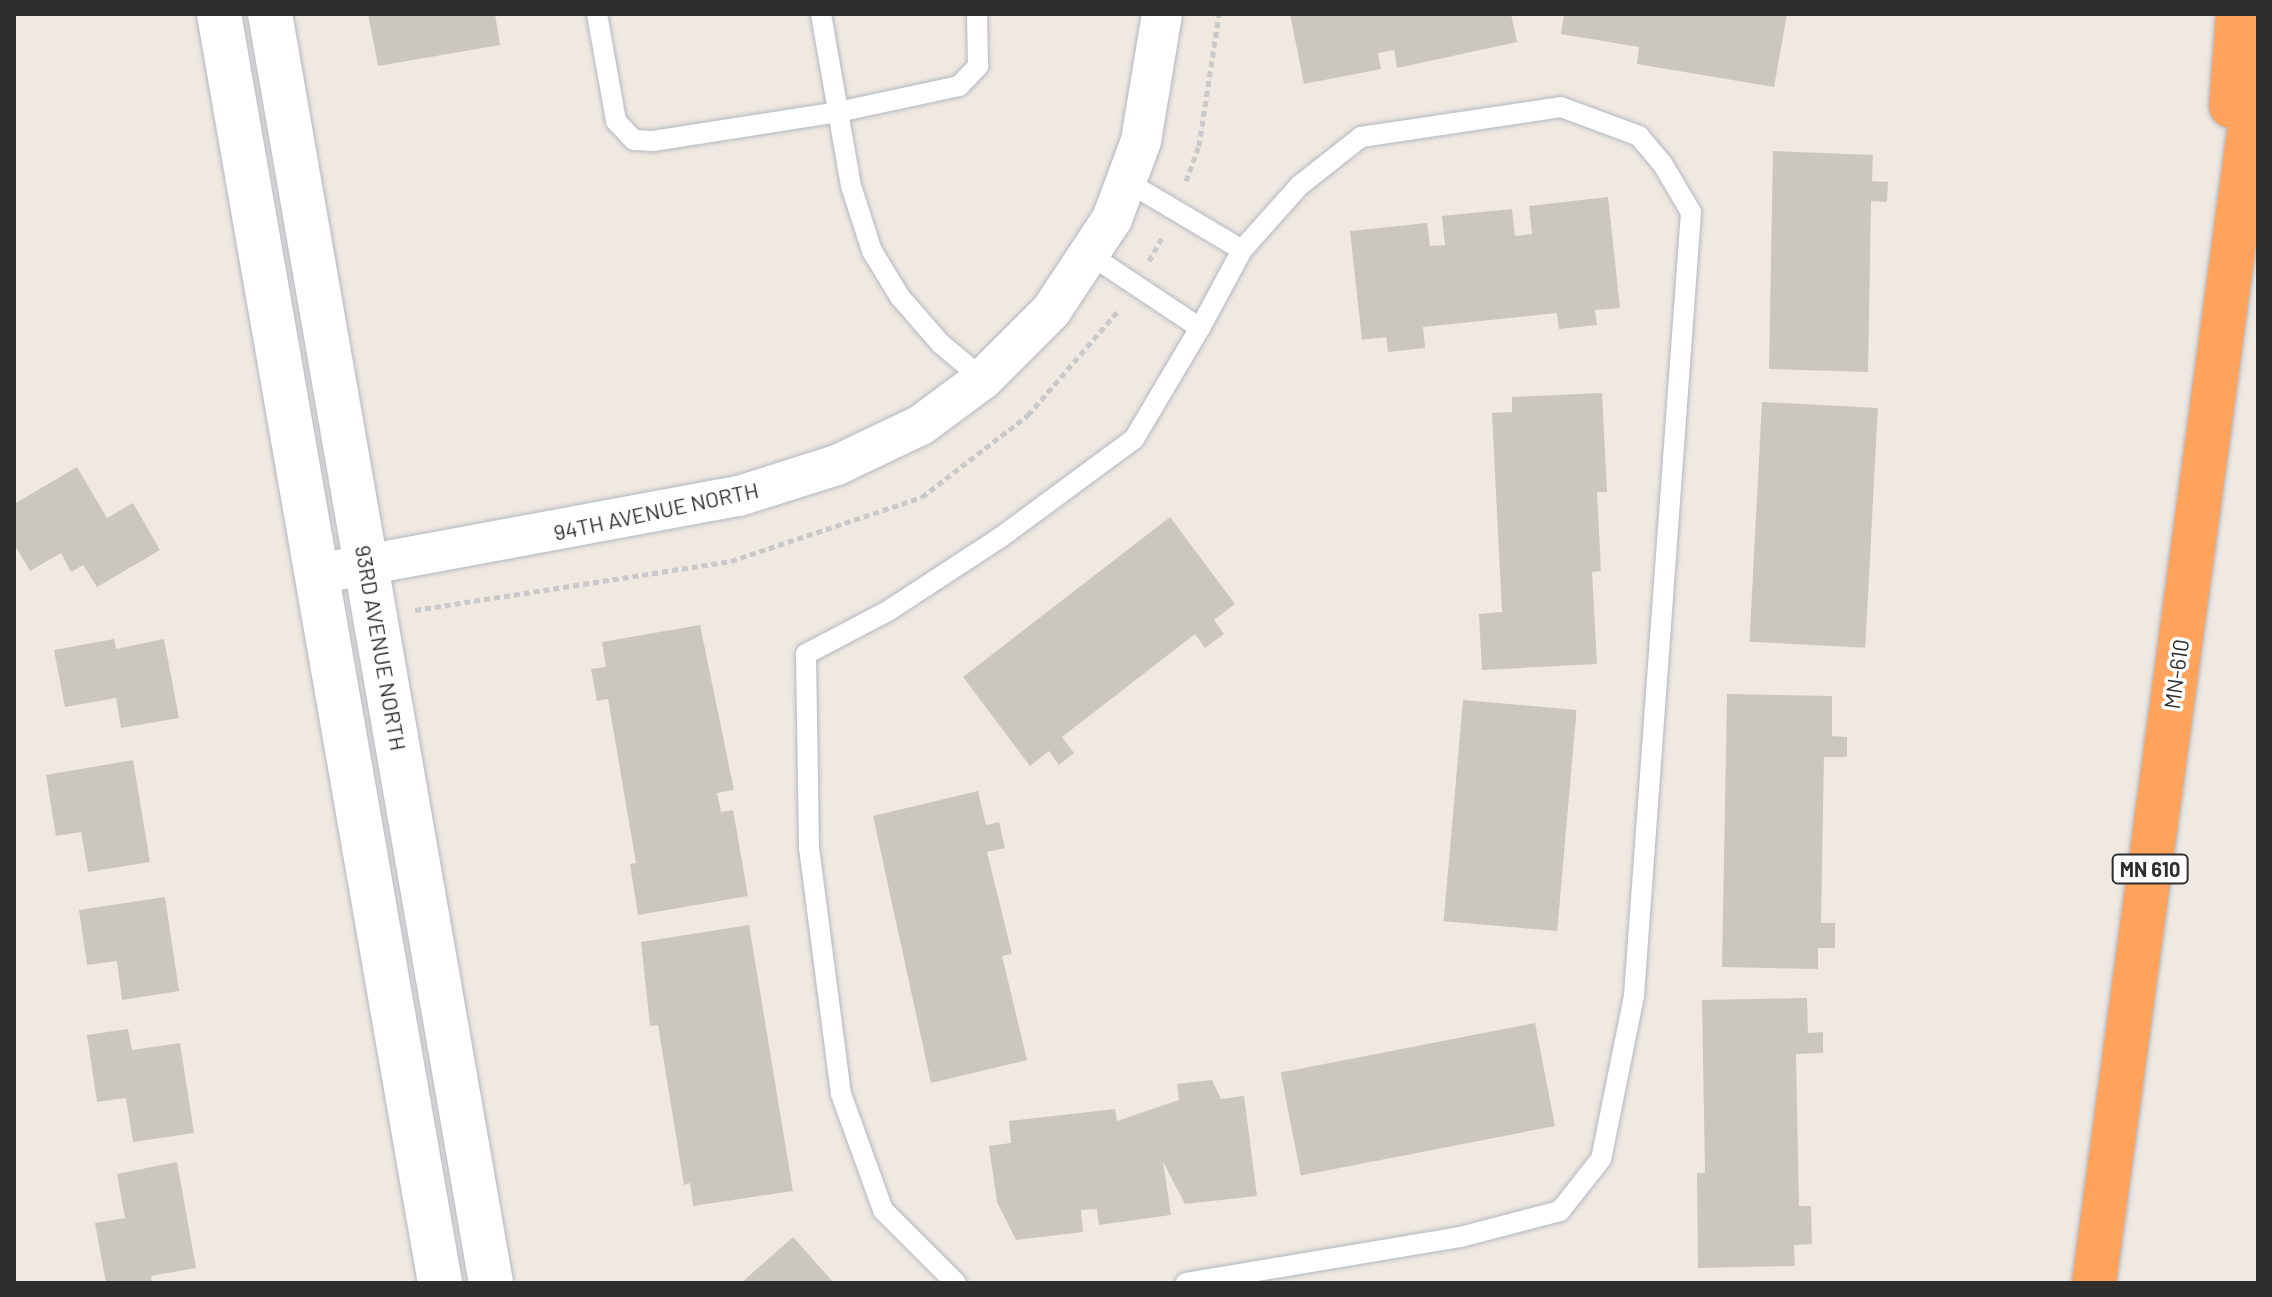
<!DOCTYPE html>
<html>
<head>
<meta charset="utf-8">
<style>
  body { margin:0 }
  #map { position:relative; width:2272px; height:1297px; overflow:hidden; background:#efe9e1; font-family:Barlow,sans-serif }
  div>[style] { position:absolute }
  .building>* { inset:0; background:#cbc7bf; transform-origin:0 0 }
  .path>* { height:5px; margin-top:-2.5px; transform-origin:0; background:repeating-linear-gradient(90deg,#c9c9c9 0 6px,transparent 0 10px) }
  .roads { filter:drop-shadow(0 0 2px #b4b7c1) drop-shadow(0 0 2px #b4b7c1) }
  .lane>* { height:20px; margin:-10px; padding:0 10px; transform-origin:10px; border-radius:10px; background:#fff }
  .street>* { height:40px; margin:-20px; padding:0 20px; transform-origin:20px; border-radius:20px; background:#fff }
  .secondary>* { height:44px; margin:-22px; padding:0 22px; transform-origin:22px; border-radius:22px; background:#fff }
  .highway>* { height:44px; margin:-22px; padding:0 22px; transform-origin:22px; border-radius:22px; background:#ffa35c }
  span { translate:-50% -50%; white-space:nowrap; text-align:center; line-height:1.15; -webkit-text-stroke:7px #fff; paint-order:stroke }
  .shield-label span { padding:2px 6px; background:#fff; border:2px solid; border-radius:6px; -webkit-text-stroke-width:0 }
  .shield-label { font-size:20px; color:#2e2e2e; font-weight:700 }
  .street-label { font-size:22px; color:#2e2e2e }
  .frame { position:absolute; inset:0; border:16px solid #2e2e2e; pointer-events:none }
</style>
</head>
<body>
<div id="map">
  <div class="building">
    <div style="clip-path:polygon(368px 14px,495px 14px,500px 45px,378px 66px)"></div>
    <div style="clip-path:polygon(1290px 14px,1511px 14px,1517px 42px,1397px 68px,1394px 50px,1378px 53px,1381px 69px,1304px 84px)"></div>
    <div style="clip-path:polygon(1564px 14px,1787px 14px,1774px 87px,1637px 64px,1639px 47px,1561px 34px)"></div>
    <div style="clip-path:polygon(1773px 151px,1873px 155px,1872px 181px,1888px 182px,1887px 202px,1871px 201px,1868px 372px,1769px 369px)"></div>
    <div style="clip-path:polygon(1608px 197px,1620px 308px,1595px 310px,1597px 325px,1559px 329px,1557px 313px,1423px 327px,1425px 348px,1388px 352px,1386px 337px,1362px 340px,1350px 231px,1427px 223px,1430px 246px,1445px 245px,1442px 216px,1512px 209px,1515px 236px,1532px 234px,1529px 206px)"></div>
    <div style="clip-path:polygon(1602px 393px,1607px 492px,1597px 492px,1601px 571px,1592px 572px,1597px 664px,1482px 670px,1479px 614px,1502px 612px,1492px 413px,1512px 412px,1512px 397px)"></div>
    <div style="left:1762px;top:402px;width:116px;height:240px;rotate:3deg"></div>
    <div style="clip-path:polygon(77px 467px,107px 518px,133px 503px,160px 550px,97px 587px,83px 565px,71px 572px,61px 553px,30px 571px,14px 544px,14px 504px)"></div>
    <div style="clip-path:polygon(1170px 517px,1235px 604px,1214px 620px,1224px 634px,1205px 648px,1195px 634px,1062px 737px,1074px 753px,1059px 765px,1049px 751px,1030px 766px,963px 677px)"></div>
    <div style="clip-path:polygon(700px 625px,734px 790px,717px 793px,721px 812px,733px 810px,748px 896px,638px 915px,630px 864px,636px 863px,608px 699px,597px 701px,591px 669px,606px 667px,602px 642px)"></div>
    <div style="clip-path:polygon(114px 639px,116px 649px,164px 639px,179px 718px,121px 728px,116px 698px,65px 707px,54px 650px)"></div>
    <div style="clip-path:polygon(1727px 694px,1832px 696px,1832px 736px,1847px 737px,1847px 757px,1824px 757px,1821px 923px,1835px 923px,1835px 948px,1818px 948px,1818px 969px,1722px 967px)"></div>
    <div style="left:1463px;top:700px;width:114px;height:222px;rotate:5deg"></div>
    <div style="clip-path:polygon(133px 760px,150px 862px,88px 872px,81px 832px,56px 836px,46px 775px)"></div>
    <div style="clip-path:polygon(978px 791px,986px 825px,999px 822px,1005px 848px,987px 852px,1012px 954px,1002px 956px,1027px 1060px,931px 1083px,873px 816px)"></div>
    <div style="clip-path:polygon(165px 897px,179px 991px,122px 1000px,117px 961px,87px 965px,79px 910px)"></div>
    <div style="clip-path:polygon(749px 925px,793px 1191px,693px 1206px,690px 1183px,684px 1185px,658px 1025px,650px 1026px,641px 942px)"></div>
    <div style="clip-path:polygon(1807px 998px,1808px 1033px,1823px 1032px,1823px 1053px,1796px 1054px,1799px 1206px,1811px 1206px,1812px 1244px,1794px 1245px,1795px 1266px,1698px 1268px,1697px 1173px,1705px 1173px,1702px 1000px)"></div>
    <div style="left:1535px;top:1023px;width:105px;height:259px;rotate:79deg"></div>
    <div style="clip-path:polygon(128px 1029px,132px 1050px,180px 1043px,194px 1133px,133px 1142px,126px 1098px,97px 1102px,87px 1035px)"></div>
    <div style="clip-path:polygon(1212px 1080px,1221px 1099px,1244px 1096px,1257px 1196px,1185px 1204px,1163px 1162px,1171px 1215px,1099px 1225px,1097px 1209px,1081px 1210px,1083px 1232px,1016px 1240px,997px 1202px,989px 1146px,1011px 1143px,1009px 1121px,1115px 1109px,1117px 1121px,1179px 1100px,1177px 1084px)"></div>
    <div style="clip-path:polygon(177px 1162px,196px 1268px,151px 1276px,152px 1283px,106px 1283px,95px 1223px,125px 1218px,117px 1174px)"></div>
    <div style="clip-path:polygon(793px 1237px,834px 1283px,741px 1283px)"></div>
  </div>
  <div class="path">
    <div style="left:1186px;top:181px;width:37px;rotate:-70deg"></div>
    <div style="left:1199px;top:146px;width:134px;rotate:-81.4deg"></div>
    <div style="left:1149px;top:261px;width:26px;rotate:-61deg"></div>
    <div style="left:415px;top:610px;width:320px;rotate:-8.8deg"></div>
    <div style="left:731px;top:561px;width:201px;rotate:-18.5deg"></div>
    <div style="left:922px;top:497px;width:134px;rotate:-37.7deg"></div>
    <div style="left:1028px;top:415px;width:139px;rotate:-49.1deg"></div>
  </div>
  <div class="roads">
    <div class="lane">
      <div style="left:597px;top:14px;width:109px;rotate:79.9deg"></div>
      <div style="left:616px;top:121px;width:26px;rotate:47deg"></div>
      <div style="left:634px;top:140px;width:19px;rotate:3deg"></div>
      <div style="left:653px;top:141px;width:187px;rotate:-8.9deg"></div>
      <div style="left:838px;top:112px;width:124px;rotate:-12.1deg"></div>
      <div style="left:959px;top:86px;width:28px;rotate:-46deg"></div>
      <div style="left:978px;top:66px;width:52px;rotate:-91.1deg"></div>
      <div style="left:821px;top:14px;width:175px;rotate:80.1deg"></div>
      <div style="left:851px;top:186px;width:68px;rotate:72.1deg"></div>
      <div style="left:872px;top:251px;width:54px;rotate:58.7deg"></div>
      <div style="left:900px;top:297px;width:62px;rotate:48.9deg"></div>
      <div style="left:941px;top:344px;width:55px;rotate:39.8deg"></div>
      <div style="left:1126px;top:181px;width:135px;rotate:30.7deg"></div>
      <div style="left:1242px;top:250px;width:86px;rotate:-48.3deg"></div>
      <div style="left:1299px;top:186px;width:79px;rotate:-38.3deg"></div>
      <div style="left:1361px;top:137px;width:202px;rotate:-8.5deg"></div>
      <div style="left:1561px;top:107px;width:83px;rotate:20.4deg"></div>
      <div style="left:1639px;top:136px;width:35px;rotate:50deg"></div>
      <div style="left:1662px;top:163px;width:57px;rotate:59.4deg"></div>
      <div style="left:1691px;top:212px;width:786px;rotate:94.16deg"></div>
      <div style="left:1634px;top:996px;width:166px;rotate:101.4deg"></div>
      <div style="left:1601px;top:1159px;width:66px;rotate:128.3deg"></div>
      <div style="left:1560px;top:1211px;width:103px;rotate:165.4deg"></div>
      <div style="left:1460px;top:1237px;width:278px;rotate:170.5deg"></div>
      <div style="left:1200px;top:328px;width:89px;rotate:-61.7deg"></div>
      <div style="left:956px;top:1283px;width:103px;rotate:-135deg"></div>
      <div style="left:883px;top:1210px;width:123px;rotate:-109.9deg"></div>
      <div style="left:841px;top:1094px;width:249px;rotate:-97.4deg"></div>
      <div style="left:809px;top:847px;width:193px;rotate:-90.9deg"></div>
      <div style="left:806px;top:654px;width:93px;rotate:-27.7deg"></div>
      <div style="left:888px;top:611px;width:135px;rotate:-33.2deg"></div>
      <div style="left:1001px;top:537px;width:165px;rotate:-36.4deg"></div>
      <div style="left:1134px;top:439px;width:129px;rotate:-59.3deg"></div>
      <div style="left:1200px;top:328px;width:133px;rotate:-146.3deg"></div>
    </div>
    <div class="street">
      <div style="left:317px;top:574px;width:429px;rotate:-10.5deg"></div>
      <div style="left:739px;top:496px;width:103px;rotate:-17.6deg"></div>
      <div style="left:837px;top:465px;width:93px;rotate:-25.5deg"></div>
      <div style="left:921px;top:425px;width:77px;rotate:-36.6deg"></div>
      <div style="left:983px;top:379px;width:96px;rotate:-45deg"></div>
      <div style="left:1051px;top:311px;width:110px;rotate:-56.5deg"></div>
      <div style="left:1112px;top:219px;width:83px;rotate:-69.6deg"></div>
      <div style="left:1141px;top:141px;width:129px;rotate:-80.6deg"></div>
    </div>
    <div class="secondary">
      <div style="left:219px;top:14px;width:1288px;rotate:80.12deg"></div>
      <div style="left:270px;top:14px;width:1288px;rotate:80.12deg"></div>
    </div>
    <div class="highway">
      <div style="left:2231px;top:106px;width:92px;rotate:-85.6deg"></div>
      <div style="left:2094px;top:1283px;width:1228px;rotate:-82.33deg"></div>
    </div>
  </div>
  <div class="shield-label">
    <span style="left:2150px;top:869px">MN 610</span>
  </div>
  <div class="street-label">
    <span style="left:656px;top:511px;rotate:-12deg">94TH AVENUE NORTH</span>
    <span style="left:381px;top:648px;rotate:80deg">93RD AVENUE NORTH</span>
    <span style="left:2176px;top:674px;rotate:-82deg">MN-610</span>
  </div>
  <div class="frame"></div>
</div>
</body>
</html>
